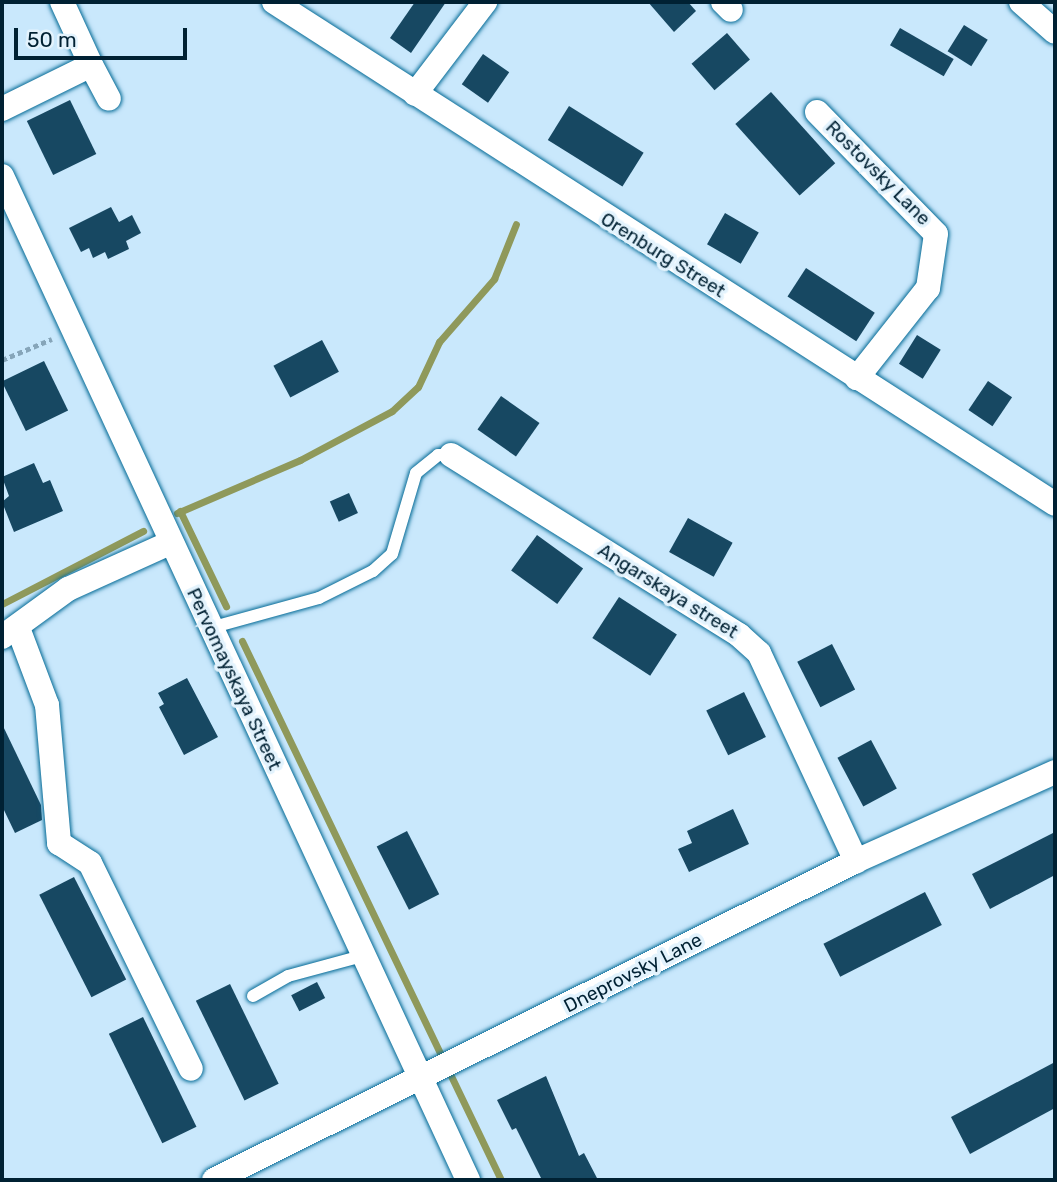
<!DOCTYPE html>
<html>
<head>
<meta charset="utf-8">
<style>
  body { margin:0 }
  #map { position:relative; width:1057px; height:1182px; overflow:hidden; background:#c9e8fc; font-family:Rubik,sans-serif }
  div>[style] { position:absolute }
  .stream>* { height:7px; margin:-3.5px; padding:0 3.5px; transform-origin:3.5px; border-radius:3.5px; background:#8f995b }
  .building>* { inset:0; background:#174862; transform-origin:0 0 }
  .path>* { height:4.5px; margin-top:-2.25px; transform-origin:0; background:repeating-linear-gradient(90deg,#86a5b9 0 5px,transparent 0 8.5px) }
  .roads { filter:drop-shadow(0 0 2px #046a96) drop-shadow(0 0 2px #046a96) }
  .service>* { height:12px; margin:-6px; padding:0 6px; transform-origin:6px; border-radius:6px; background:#fff }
  .minor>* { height:24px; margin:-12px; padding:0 12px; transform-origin:12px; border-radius:12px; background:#fff }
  span { translate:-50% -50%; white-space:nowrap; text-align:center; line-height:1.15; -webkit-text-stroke:7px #e3f3fd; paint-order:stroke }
  .street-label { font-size:19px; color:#002133 }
  .frame { position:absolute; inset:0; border:4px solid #002133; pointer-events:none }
  .scale { position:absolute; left:14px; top:28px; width:173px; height:32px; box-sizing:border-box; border:4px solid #002133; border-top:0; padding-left:9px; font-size:21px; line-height:24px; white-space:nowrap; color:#002133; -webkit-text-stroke:5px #e3f3fd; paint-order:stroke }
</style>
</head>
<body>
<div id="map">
  <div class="stream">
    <div style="left:180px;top:511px;width:106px;rotate:64.2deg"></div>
    <div style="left:177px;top:513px;width:134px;rotate:-23.3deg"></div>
    <div style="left:300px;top:460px;width:104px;rotate:-28deg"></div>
    <div style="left:392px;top:411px;width:35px;rotate:-43deg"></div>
    <div style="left:418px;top:387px;width:50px;rotate:-65deg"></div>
    <div style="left:439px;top:342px;width:84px;rotate:-48.9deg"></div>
    <div style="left:494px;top:279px;width:59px;rotate:-68.2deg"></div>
    <div style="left:2px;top:604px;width:159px;rotate:-27.4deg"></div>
    <div style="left:242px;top:641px;width:598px;rotate:64.33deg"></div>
  </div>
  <div class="building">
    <div style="clip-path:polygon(415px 2px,446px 2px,411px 53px,390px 38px)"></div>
    <div style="clip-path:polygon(648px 2px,688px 2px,696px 11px,674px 32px)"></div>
    <div style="left:964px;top:25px;width:28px;height:31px;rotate:32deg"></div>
    <div style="left:900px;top:28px;width:62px;height:20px;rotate:30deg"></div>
    <div style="left:727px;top:33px;width:35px;height:47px;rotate:49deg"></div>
    <div style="left:483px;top:54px;width:32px;height:37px;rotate:35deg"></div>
    <div style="left:771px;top:92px;width:96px;height:48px;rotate:48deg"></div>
    <div style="left:70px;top:100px;width:60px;height:48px;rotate:64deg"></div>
    <div style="left:569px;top:106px;width:88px;height:40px;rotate:32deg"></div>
    <div style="clip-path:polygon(111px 207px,119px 222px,132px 215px,141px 233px,126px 241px,129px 249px,108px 259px,105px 252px,93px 258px,89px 248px,81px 252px,69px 228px)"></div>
    <div style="left:725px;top:213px;width:39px;height:36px;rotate:30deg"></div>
    <div style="left:806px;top:268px;width:82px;height:34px;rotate:33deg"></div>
    <div style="left:917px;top:335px;width:28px;height:34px;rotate:32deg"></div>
    <div style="left:322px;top:340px;width:36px;height:55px;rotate:62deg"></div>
    <div style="left:44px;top:361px;width:55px;height:47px;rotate:64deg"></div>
    <div style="left:988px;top:381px;width:29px;height:35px;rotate:34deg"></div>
    <div style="left:501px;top:396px;width:47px;height:41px;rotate:35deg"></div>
    <div style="clip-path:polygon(34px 463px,43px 483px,50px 480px,63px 511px,14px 532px,2px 502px,9px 496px,2px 477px)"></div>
    <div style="left:349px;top:493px;width:22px;height:21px;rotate:66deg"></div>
    <div style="left:688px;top:518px;width:51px;height:39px;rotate:29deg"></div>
    <div style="left:537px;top:535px;width:57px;height:44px;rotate:36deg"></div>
    <div style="left:619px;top:597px;width:69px;height:49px;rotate:33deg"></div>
    <div style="left:832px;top:644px;width:51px;height:39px;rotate:63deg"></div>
    <div style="clip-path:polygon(187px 678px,218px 737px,184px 755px,159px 707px,164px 704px,158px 693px)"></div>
    <div style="left:744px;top:692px;width:50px;height:42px;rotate:64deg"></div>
    <div style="clip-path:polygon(2px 724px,41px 805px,42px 820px,15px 833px,2px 806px)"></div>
    <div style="left:871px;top:740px;width:55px;height:38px;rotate:62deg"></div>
    <div style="clip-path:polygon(733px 809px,749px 844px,689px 872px,678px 849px,692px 843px,687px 831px)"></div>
    <div style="left:407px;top:831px;width:71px;height:34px;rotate:63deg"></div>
    <div style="clip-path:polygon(1055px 832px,1055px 875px,990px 909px,972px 874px)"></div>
    <div style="left:74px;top:877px;width:115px;height:39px;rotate:63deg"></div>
    <div style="left:925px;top:892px;width:37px;height:114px;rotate:63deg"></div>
    <div style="left:317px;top:982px;width:18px;height:29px;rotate:63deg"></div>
    <div style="left:230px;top:984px;width:111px;height:38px;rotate:64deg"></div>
    <div style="left:143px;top:1017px;width:122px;height:38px;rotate:64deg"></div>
    <div style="clip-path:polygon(1055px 1062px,1055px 1108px,970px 1154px,951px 1117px)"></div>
    <div style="clip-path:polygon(546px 1076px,579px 1156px,584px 1153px,598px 1180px,542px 1180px,516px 1128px,512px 1130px,497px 1100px)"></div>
  </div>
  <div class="path">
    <div style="left:2px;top:360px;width:54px;rotate:-22.8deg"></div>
  </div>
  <div class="roads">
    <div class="service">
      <div style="left:210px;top:628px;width:113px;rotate:-15.4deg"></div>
      <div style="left:319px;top:598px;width:60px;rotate:-26.6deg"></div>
      <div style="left:373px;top:571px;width:25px;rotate:-42deg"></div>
      <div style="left:392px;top:554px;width:84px;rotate:-73.5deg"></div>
      <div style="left:416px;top:473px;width:28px;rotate:-39deg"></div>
      <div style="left:438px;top:455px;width:13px"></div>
      <div style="left:253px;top:996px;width:40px;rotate:-29.7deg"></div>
      <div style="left:288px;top:976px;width:81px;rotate:-15.1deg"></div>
    </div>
    <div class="minor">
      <div style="left:274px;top:2px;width:928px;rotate:32.73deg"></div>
      <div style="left:723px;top:2px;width:11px;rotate:45deg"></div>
      <div style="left:1021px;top:2px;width:45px;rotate:41.4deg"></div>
      <div style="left:91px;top:65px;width:38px;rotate:62deg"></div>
      <div style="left:415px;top:94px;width:116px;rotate:-52.7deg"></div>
      <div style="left:2px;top:109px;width:99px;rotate:-26.3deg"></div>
      <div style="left:91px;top:65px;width:69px;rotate:-114.7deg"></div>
      <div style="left:817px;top:112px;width:170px;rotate:45.7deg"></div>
      <div style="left:936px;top:234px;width:55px;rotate:98.4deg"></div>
      <div style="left:928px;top:288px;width:115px;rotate:128.3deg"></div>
      <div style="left:2px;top:176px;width:1107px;rotate:65.1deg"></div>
      <div style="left:451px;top:455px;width:340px;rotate:32deg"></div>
      <div style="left:739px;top:635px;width:27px;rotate:42deg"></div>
      <div style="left:759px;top:653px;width:230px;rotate:65deg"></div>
      <div style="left:18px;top:628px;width:82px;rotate:69.4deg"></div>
      <div style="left:47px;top:705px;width:139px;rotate:85deg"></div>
      <div style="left:59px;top:843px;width:37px;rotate:33deg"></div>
      <div style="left:90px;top:863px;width:229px;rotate:63.9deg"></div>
      <div style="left:2px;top:637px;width:82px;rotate:-36deg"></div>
      <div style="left:68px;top:589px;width:112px;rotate:-24.3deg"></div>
      <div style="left:214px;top:1180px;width:717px;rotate:-26.42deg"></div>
      <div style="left:856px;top:861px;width:218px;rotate:-24.1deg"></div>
    </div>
  </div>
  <div class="street-label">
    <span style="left:878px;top:173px;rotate:45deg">Rostovsky Lane</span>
    <span style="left:663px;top:255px;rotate:32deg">Orenburg Street</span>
    <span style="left:668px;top:591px;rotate:32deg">Angarskaya street</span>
    <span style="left:234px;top:679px;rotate:65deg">Pervomayskaya Street</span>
    <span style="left:633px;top:973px;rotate:-27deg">Dneprovsky Lane</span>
  </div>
  <div class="frame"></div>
  <div class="scale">50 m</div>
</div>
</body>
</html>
